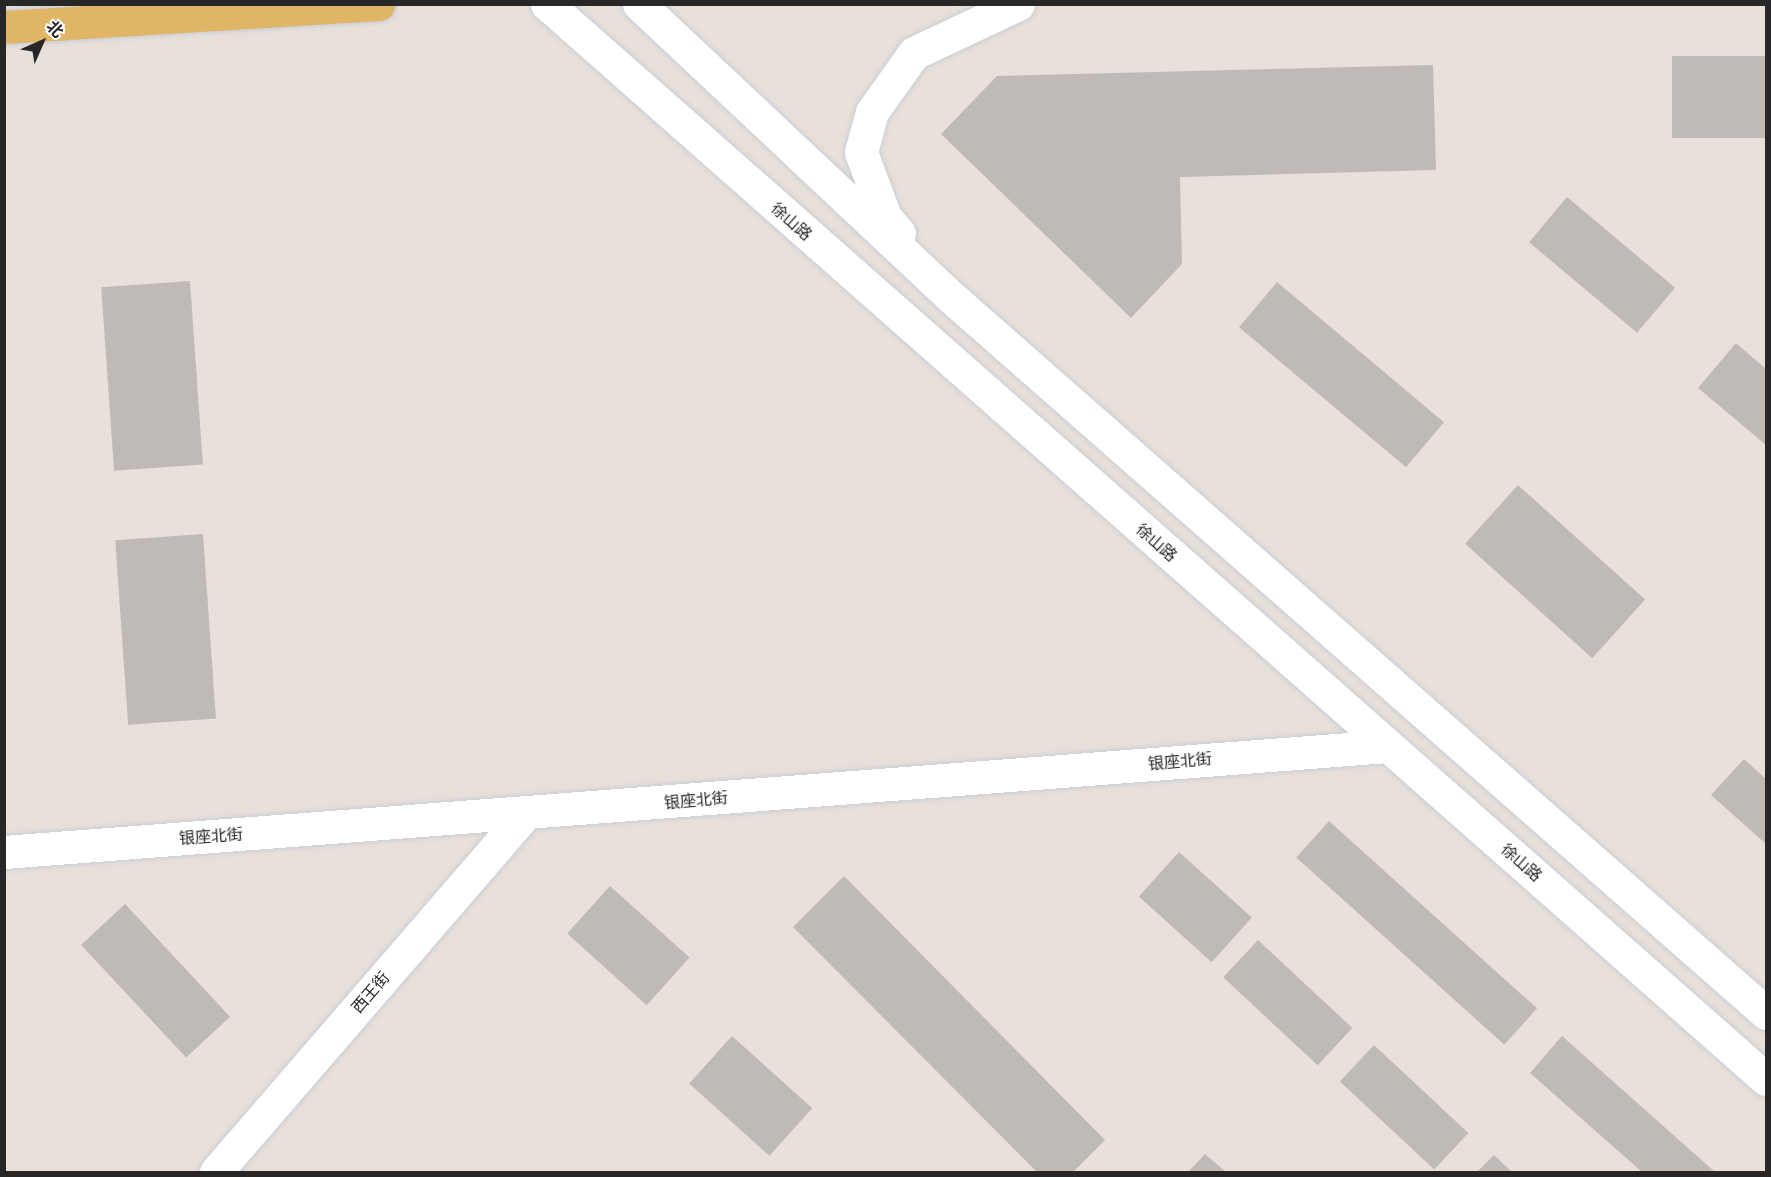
<!DOCTYPE html>
<html>
<head>
<meta charset="utf-8">
<style>
  body { margin:0 }
  #map { position:relative; width:1771px; height:1177px; overflow:hidden; background:#e8e0d9; font-family:Signika,"Noto Sans SC",sans-serif }
  div>[style] { position:absolute }
  .building>* { inset:0; background:#c0bab6; transform-origin:0 0 }
  .roads { filter:drop-shadow(0 0 2px #c8cdd7) drop-shadow(0 0 2px #c8cdd7) }
  .tertiary>* { height:33px; margin:-16.5px; padding:0 16.5px; transform-origin:16.5px; border-radius:16.5px; background:#fff }
  .secondary>* { height:33px; margin:-16.5px; padding:0 16.5px; transform-origin:16.5px; border-radius:16.5px; background:#fff }
  .primary>* { height:33px; margin:-16.5px; padding:0 16.5px; transform-origin:16.5px; border-radius:16.5px; background:#e1b566 }
  span { translate:-50% -50%; white-space:nowrap; text-align:center; line-height:1.15; -webkit-text-stroke:4.5px #fff; paint-order:stroke }
  .street-label { font-size:16px; color:#272727 }
  .frame { position:absolute; inset:0; border:6px solid #272727; pointer-events:none }
  .north { position:absolute; left:12px; top:12px; width:60px; height:60px; -webkit-text-stroke:4px #fff; paint-order:stroke; rotate:45deg; font-size:16px; font-weight:700; line-height:24px; text-align:center; color:#272727 }
  .north::after { content:''; display:block; margin:auto; width:21px; height:27px; background:#272727; clip-path:polygon(50% 0,100% 100%,50% 72%,0 100%) }
</style>
</head>
<body>
<div id="map">
  <div class="building">
    <div style="left:1766px;top:56px;width:82px;height:94px;rotate:90deg"></div>
    <div style="clip-path:polygon(1433px 65px,1436px 170px,1180px 177px,1182px 264px,1131px 318px,941px 134px,997px 76px)"></div>
    <div style="left:1567px;top:197px;width:141px;height:59px;rotate:40deg"></div>
    <div style="left:190px;top:281px;width:184px;height:89px;rotate:86deg"></div>
    <div style="left:1277px;top:282px;width:218px;height:59px;rotate:40deg"></div>
    <div style="clip-path:polygon(1736px 343px,1766px 369px,1766px 445px,1698px 388px)"></div>
    <div style="left:1518px;top:485px;width:171px;height:79px;rotate:42deg"></div>
    <div style="left:203px;top:534px;width:185px;height:88px;rotate:86deg"></div>
    <div style="clip-path:polygon(1744px 759px,1766px 779px,1766px 844px,1711px 795px)"></div>
    <div style="left:1329px;top:821px;width:280px;height:49px;rotate:42deg"></div>
    <div style="left:1179px;top:852px;width:98px;height:60px;rotate:42deg"></div>
    <div style="clip-path:polygon(844px 876px,1105px 1140px,1073px 1172px,1037px 1172px,793px 927px)"></div>
    <div style="left:610px;top:886px;width:107px;height:64px;rotate:42deg"></div>
    <div style="left:125px;top:904px;width:154px;height:60px;rotate:47deg"></div>
    <div style="left:1258px;top:940px;width:129px;height:51px;rotate:43deg"></div>
    <div style="left:732px;top:1036px;width:108px;height:64px;rotate:42deg"></div>
    <div style="clip-path:polygon(1562px 1036px,1715px 1172px,1642px 1172px,1530px 1073px)"></div>
    <div style="left:1374px;top:1045px;width:129px;height:50px;rotate:43deg"></div>
    <div style="clip-path:polygon(1205px 1154px,1226px 1172px,1188px 1172px)"></div>
    <div style="clip-path:polygon(1494px 1155px,1512px 1172px,1477px 1172px)"></div>
  </div>
  <div class="roads">
    <div class="tertiary">
      <div style="left:4px;top:852px;width:1387px;rotate:-4.38deg"></div>
      <div style="left:216px;top:1172px;width:473px;rotate:-49.2deg"></div>
    </div>
    <div class="secondary">
      <div style="left:547px;top:4px;width:1625px;rotate:41.41deg"></div>
      <div style="left:639px;top:4px;width:428px;rotate:43.2deg"></div>
      <div style="left:951px;top:297px;width:1085px;rotate:41.3deg"></div>
      <div style="left:899px;top:233px;width:21px;rotate:-131deg"></div>
      <div style="left:885px;top:217px;width:69px;rotate:-110.3deg"></div>
      <div style="left:861px;top:152px;width:41px;rotate:-74.6deg"></div>
      <div style="left:872px;top:112px;width:72px;rotate:-54.6deg"></div>
      <div style="left:914px;top:53px;width:115px;rotate:-25.2deg"></div>
    </div>
    <div class="primary">
      <div style="left:4px;top:27px;width:375px;rotate:-3.5deg"></div>
    </div>
  </div>
  <div class="street-label">
    <span style="left:791px;top:222px;rotate:41deg">徐山路</span>
    <span style="left:1156px;top:543px;rotate:41deg">徐山路</span>
    <span style="left:1180px;top:762px;rotate:-5deg">银座北街</span>
    <span style="left:696px;top:801px;rotate:-5deg">银座北街</span>
    <span style="left:211px;top:837px;rotate:-4deg">银座北街</span>
    <span style="left:1521px;top:863px;rotate:41deg">徐山路</span>
    <span style="left:371px;top:993px;rotate:-49deg">西王街</span>
  </div>
  <div class="frame"></div>
  <div class="north">北</div>
</div>
</body>
</html>
